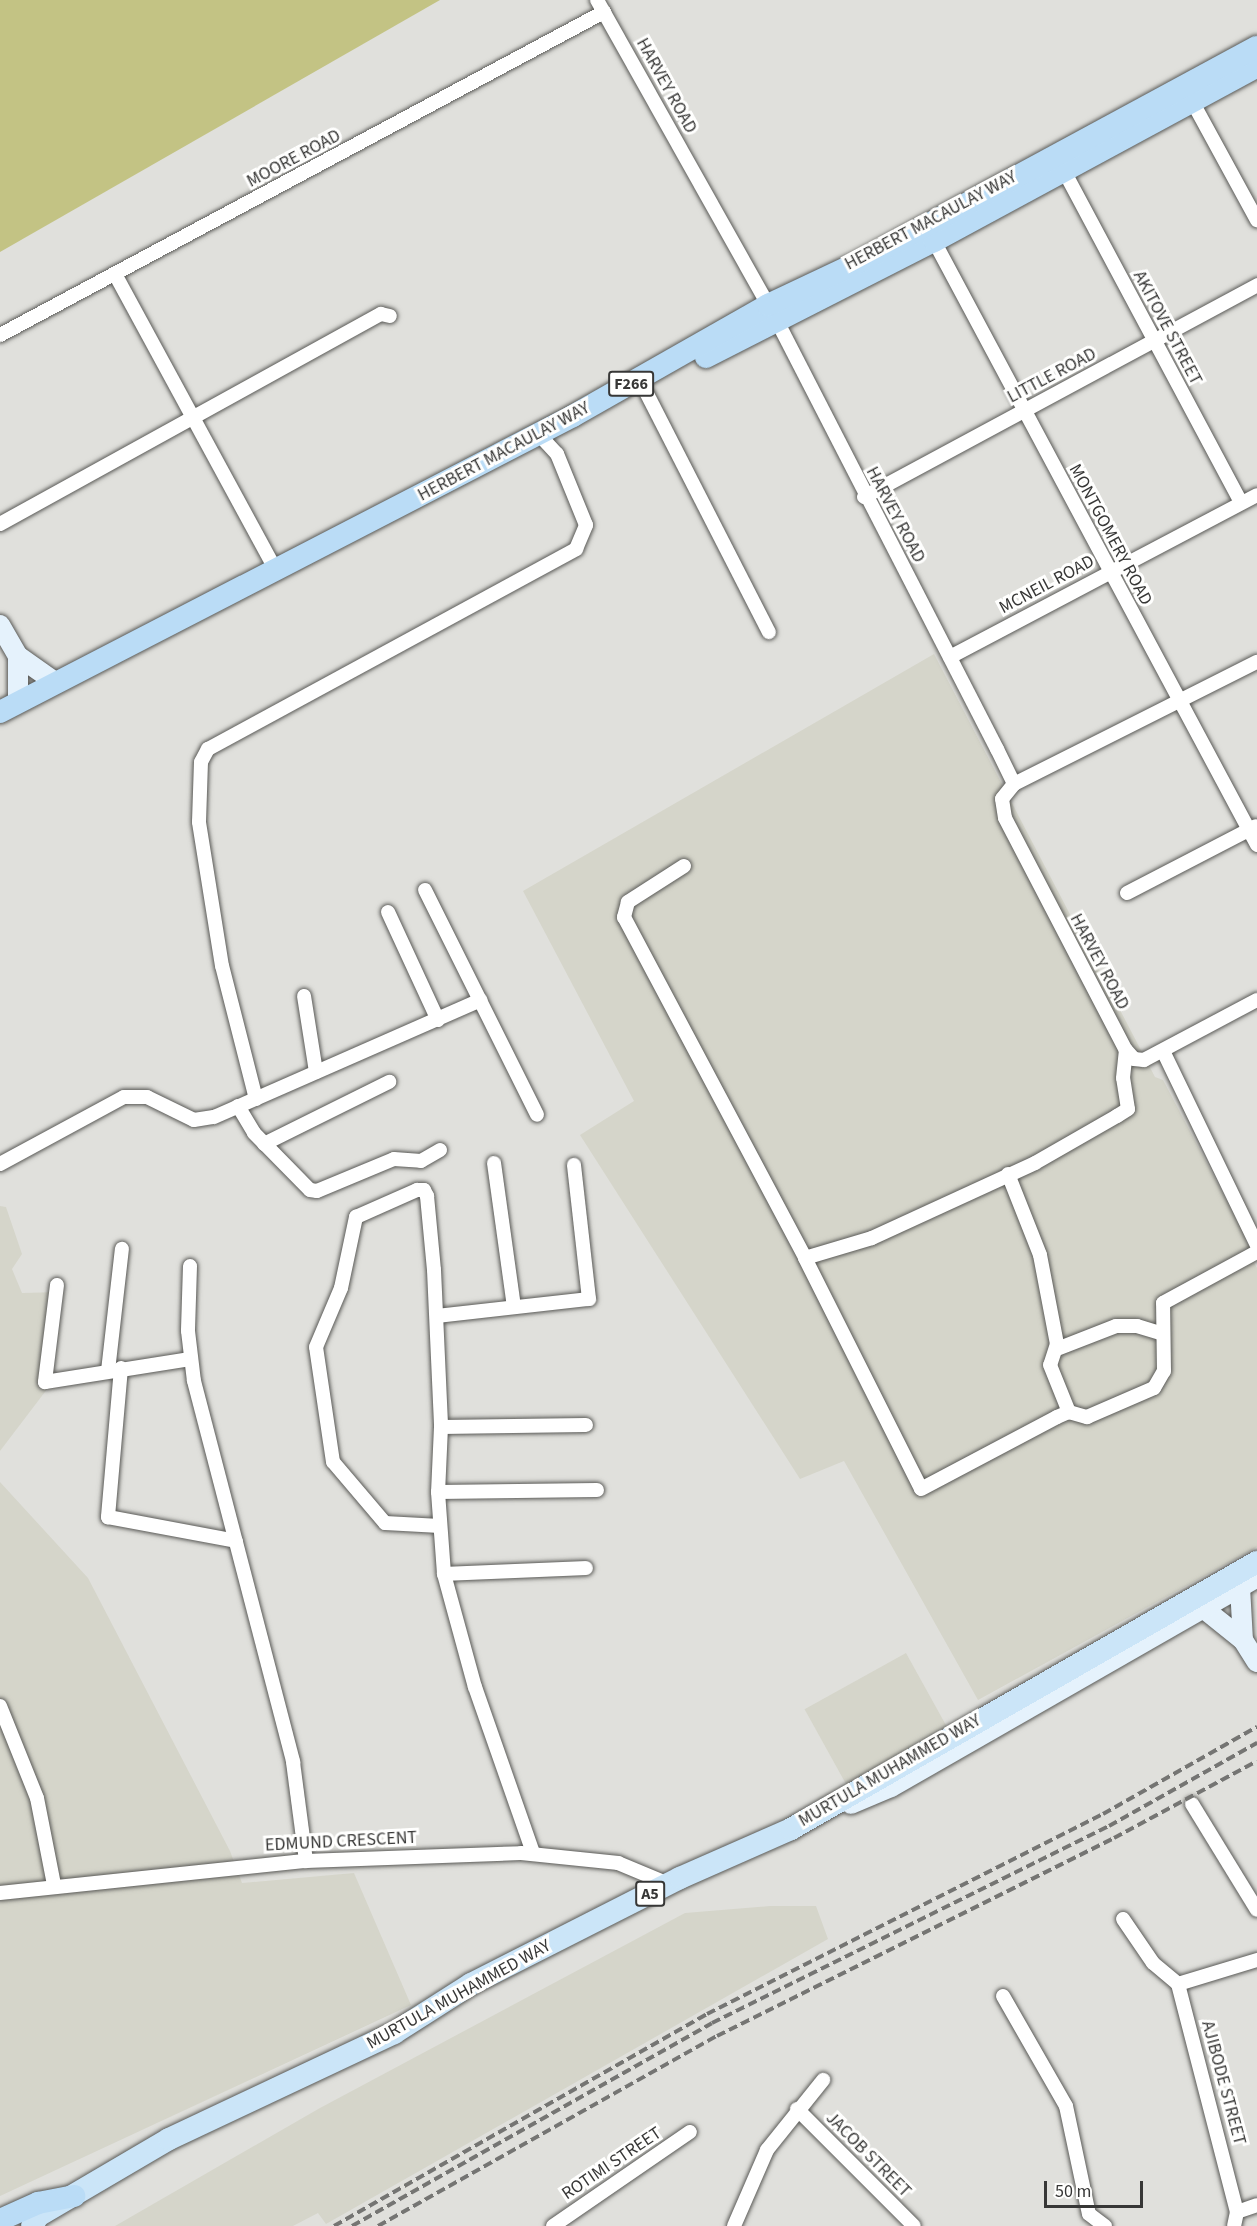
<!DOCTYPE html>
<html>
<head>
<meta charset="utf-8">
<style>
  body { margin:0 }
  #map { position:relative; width:1257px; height:2226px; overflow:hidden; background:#e0e0dc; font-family:"Source Sans 3",sans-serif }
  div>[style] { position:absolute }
  .built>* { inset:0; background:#d5d5ca; transform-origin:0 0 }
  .green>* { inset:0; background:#c3c384 }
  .roads { filter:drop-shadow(0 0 2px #595956) drop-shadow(0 0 2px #595956) }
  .minor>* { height:14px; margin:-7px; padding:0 7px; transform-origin:7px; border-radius:7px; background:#fff }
  .secondary>* { height:20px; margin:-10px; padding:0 10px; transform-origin:10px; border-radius:10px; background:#e5f2fc }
  .primary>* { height:22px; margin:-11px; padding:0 11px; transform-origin:11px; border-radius:11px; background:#cbe5f8 }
  .trunk>* { height:22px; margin:-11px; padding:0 11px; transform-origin:11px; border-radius:11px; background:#badcf6 }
  .rail>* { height:4px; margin-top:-2px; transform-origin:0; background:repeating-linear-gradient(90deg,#757573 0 9px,transparent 0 13.5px) }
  span { translate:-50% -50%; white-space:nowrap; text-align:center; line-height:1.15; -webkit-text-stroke:6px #fffffe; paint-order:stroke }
  .shield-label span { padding:2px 4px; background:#fffffe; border:2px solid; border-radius:4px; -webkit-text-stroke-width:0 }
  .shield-label { font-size:16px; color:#373736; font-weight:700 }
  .street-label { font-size:18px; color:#373736 }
  .scale { position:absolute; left:1044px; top:2181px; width:99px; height:27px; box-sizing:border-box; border:3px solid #373736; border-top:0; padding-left:8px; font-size:18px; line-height:21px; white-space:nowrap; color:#373736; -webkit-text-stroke:4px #fffffe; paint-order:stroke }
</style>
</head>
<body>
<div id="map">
  <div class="built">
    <div style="clip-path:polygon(934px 654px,1155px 1077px,1163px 1080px,1251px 1247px,1247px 1250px,1257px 1268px,1257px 1547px,978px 1700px,844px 1461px,800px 1479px,580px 1135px,634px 1101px,523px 891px)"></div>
    <div style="clip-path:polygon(0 1206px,6px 1207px,22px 1254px,12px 1269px,22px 1293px,60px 1292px,51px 1384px,0 1451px)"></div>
    <div style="clip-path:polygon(0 1482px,88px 1578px,230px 1851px,242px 1883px,354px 1873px,411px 2005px,0 2196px)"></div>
    <div style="left:906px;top:1653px;width:86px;height:116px;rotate:61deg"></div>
    <div style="clip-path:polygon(770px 1906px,816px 1906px,828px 1939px,326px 2224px,318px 2213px,293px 2226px,115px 2226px,320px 2108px,685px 1913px)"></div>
  </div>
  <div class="green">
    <div style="clip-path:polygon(0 0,440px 0,0 252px)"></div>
  </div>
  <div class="roads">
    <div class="minor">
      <div style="left:597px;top:0;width:368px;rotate:60.7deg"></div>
      <div style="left:777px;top:321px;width:481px;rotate:62.8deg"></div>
      <div style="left:997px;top:749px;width:39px;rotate:64deg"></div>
      <div style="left:1014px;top:784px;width:19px;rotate:129deg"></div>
      <div style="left:1002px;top:799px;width:19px;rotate:81deg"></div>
      <div style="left:1005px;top:818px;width:262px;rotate:62.5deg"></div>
      <div style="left:1126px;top:1050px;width:12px;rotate:48deg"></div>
      <div style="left:1134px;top:1059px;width:10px;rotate:6deg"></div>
      <div style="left:1144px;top:1060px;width:128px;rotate:-28deg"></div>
      <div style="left:1192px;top:101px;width:136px;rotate:61.4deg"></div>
      <div style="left:1063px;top:169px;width:378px;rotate:61.9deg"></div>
      <div style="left:934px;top:241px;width:685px;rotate:61.86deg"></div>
      <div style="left:115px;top:274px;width:338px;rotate:61.5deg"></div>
      <div style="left:0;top:335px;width:685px;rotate:-28.14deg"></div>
      <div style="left:645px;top:390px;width:272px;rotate:62.9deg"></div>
      <div style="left:864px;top:497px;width:447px;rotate:-28.3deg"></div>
      <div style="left:0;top:524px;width:435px;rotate:-28.9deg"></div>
      <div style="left:381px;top:314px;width:9px;rotate:13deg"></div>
      <div style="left:950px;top:657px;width:347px;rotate:-27.8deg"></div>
      <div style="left:1014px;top:784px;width:272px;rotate:-26.7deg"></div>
      <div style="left:684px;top:866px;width:67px;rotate:147.3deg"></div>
      <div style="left:628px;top:902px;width:16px;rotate:105deg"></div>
      <div style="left:624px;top:917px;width:386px;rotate:62deg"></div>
      <div style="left:805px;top:1258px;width:258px;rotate:63.3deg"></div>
      <div style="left:921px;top:1489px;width:154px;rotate:-27.9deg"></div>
      <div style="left:1057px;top:1417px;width:13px;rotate:-23deg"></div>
      <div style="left:1069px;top:1412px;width:19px;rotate:16deg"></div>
      <div style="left:1087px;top:1417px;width:73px;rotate:-23.4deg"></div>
      <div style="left:1154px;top:1388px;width:20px;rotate:-60deg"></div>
      <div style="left:1164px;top:1371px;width:68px;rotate:-90.8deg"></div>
      <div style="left:1163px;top:1303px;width:107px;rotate:-28.5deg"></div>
      <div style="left:425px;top:890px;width:251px;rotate:63.5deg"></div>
      <div style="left:1127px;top:893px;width:145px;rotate:-27.4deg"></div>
      <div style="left:388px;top:912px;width:119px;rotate:65.2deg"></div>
      <div style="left:304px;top:996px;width:77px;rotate:81deg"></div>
      <div style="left:1164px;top:1053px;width:213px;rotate:64.2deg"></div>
      <div style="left:256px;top:1099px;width:137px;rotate:-104.3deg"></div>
      <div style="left:222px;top:966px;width:146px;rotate:-99.1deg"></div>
      <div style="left:199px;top:822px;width:60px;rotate:-88.1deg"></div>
      <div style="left:201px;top:762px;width:15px;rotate:-62deg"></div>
      <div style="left:208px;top:749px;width:419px;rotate:-28.5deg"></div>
      <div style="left:576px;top:549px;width:26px;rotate:-67deg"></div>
      <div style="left:586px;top:525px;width:77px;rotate:-112.2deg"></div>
      <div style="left:557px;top:454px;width:18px;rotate:-133deg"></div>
      <div style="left:238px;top:1106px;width:31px;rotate:59deg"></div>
      <div style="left:254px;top:1133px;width:80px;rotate:45.5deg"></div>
      <div style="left:310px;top:1190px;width:7px;rotate:8deg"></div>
      <div style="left:317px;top:1191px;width:83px;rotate:-22.6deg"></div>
      <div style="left:394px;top:1159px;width:27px;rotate:4deg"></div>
      <div style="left:421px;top:1161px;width:22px;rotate:-30deg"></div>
      <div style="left:264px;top:1144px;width:140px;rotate:-26.4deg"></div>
      <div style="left:494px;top:1163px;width:145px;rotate:82.1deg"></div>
      <div style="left:0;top:1164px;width:141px;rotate:-28.4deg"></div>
      <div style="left:124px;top:1097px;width:23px"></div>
      <div style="left:147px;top:1097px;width:52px;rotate:26.1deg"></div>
      <div style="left:194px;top:1120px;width:20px;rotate:-9deg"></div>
      <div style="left:214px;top:1117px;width:291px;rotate:-23.7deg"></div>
      <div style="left:1008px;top:1174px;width:87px;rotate:68.4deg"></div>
      <div style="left:1040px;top:1255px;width:91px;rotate:79.2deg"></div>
      <div style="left:1057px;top:1344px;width:22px;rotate:108deg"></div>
      <div style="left:1050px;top:1365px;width:51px;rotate:68deg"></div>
      <div style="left:805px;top:1258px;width:70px;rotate:-16.6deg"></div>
      <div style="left:872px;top:1238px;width:179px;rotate:-24.7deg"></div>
      <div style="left:1035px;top:1163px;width:95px;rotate:-29.8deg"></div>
      <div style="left:1117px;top:1116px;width:13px;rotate:-32deg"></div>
      <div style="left:1128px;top:1109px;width:31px;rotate:-99deg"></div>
      <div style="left:1123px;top:1078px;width:28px;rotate:-84deg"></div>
      <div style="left:190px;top:1266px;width:65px;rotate:91.8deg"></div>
      <div style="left:188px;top:1331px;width:50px;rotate:83.2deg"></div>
      <div style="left:194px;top:1381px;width:394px;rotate:75.4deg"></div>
      <div style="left:293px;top:1762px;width:100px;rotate:82.5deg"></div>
      <div style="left:57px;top:1285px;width:98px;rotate:97.1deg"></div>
      <div style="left:45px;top:1382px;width:147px;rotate:-9deg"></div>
      <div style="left:437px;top:1316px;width:153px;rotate:-6.4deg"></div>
      <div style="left:589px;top:1299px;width:135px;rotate:-96.4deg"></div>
      <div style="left:1057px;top:1349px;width:63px;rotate:-21.3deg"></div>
      <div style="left:1116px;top:1326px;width:21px"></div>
      <div style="left:1137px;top:1326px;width:27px;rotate:17deg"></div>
      <div style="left:121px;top:1368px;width:150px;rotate:95deg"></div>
      <div style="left:108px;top:1517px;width:130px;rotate:10.6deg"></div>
      <div style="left:108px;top:1371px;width:123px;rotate:-83.5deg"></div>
      <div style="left:441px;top:1427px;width:145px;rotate:-0.8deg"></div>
      <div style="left:438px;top:1492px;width:159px;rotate:-0.7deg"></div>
      <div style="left:440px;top:1526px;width:55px;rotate:-176.9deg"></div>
      <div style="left:385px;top:1523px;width:80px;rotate:-130.4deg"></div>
      <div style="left:333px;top:1462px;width:116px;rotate:-98.4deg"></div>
      <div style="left:316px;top:1347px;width:64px;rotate:-67deg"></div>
      <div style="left:341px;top:1288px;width:73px;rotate:-78.1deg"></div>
      <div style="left:356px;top:1217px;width:67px;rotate:-23.9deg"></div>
      <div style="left:417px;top:1190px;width:7px"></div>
      <div style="left:424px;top:1190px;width:7px;rotate:63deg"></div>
      <div style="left:427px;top:1196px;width:74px;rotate:84.6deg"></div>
      <div style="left:434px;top:1270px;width:157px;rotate:87.4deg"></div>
      <div style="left:441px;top:1427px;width:65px;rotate:92.6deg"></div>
      <div style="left:438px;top:1492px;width:82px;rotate:85.8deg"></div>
      <div style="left:444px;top:1574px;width:117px;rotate:74.7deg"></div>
      <div style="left:475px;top:1687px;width:176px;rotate:70.7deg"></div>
      <div style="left:444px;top:1574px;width:142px;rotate:-2.4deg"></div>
      <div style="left:0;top:1706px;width:99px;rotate:68.1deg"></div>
      <div style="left:37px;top:1798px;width:89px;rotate:78.9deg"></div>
      <div style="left:1192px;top:1804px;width:124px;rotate:58.5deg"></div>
      <div style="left:0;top:1893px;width:308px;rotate:-6deg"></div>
      <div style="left:306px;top:1861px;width:215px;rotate:-2.1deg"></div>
      <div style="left:521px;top:1853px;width:98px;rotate:5.9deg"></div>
      <div style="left:618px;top:1863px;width:52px;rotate:22.6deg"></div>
      <div style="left:666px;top:1883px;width:6px;rotate:-18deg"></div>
      <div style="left:1123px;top:1919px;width:53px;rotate:55.7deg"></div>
      <div style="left:1153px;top:1963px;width:33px;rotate:40deg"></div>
      <div style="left:1178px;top:1984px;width:236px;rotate:75.5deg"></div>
      <div style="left:1237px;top:2212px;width:14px;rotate:102deg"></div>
      <div style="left:1178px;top:1984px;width:83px;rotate:-16.9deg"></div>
      <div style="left:1003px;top:1996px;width:127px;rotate:60.2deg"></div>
      <div style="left:1066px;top:2106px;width:110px;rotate:78deg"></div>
      <div style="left:1089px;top:2214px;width:20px;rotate:37deg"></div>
      <div style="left:797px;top:2109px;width:165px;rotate:45deg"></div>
      <div style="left:1237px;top:2212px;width:21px;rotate:-19deg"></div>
      <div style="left:553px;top:2226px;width:166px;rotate:-34.5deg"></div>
      <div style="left:734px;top:2226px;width:83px;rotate:-66.5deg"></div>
      <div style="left:767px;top:2150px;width:90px;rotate:-51.3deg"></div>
    </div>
    <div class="secondary">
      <div style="left:0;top:625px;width:36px;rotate:60deg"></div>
      <div style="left:18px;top:656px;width:45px;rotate:35.1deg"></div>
      <div style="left:18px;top:656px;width:46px;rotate:90deg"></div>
      <div style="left:1240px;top:1587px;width:53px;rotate:86.8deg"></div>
      <div style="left:1203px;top:1608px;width:51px;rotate:38.7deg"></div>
      <div style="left:1243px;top:1640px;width:26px;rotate:58deg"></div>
      <div style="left:851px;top:1804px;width:43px;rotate:-23deg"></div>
      <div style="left:891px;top:1787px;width:422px;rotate:-29.8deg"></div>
    </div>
    <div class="primary">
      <div style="left:32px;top:2226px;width:12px;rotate:-59deg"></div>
      <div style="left:38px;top:2216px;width:152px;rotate:-30.4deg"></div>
      <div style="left:169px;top:2139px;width:249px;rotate:-25.2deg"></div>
      <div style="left:394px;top:2033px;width:91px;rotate:-32.5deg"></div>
      <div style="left:471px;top:1984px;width:234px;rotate:-26.9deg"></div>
      <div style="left:680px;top:1878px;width:121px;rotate:-23.8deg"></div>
      <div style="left:791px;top:1829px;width:537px;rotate:-29.81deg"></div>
    </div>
    <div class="trunk">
      <div style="left:706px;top:357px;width:256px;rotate:-27deg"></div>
      <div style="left:934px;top:241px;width:367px;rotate:-28.4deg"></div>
      <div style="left:0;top:712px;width:645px;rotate:-27.32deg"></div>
      <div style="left:573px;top:416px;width:224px;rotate:-29.6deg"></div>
      <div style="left:768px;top:305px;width:101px;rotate:-25.3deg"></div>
      <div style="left:859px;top:262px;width:452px;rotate:-28.4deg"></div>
      <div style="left:0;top:2220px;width:42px;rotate:-24.1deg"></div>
      <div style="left:38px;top:2203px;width:37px;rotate:-11deg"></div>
    </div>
  </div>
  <div class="rail">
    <div style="left:334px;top:2226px;width:429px;rotate:-29.6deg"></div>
    <div style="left:707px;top:2014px;width:444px;rotate:-26.8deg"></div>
    <div style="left:1103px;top:1814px;width:177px;rotate:-29.5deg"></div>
    <div style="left:352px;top:2226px;width:413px;rotate:-29.4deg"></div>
    <div style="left:712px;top:2023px;width:443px;rotate:-26.4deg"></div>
    <div style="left:1109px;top:1826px;width:170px;rotate:-29.3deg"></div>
    <div style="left:378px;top:2226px;width:389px;rotate:-29.3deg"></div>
    <div style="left:717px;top:2036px;width:444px;rotate:-26.5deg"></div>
    <div style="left:1114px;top:1838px;width:162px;rotate:-28.3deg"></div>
  </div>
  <div class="shield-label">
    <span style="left:631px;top:384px">F266</span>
    <span style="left:650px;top:1894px">A5</span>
  </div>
  <div class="street-label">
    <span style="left:666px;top:86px;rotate:61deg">HARVEY ROAD</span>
    <span style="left:294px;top:159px;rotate:-28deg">MOORE ROAD</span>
    <span style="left:931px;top:221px;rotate:-28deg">HERBERT MACAULAY WAY</span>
    <span style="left:1167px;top:328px;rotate:62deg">AKITOVE STREET</span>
    <span style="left:1052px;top:376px;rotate:-28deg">LITTLE ROAD</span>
    <span style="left:504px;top:452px;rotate:-28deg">HERBERT MACAULAY WAY</span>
    <span style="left:895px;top:515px;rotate:62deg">HARVEY ROAD</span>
    <span style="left:1110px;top:535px;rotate:62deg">MONTGOMERY ROAD</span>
    <span style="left:1047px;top:585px;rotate:-28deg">MCNEIL ROAD</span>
    <span style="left:1099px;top:962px;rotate:62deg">HARVEY ROAD</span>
    <span style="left:890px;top:1771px;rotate:-30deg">MURTULA MUHAMMED WAY</span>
    <span style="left:341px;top:1842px;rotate:-3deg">EDMUND CRESCENT</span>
    <span style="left:459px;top:1995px;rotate:-29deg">MURTULA MUHAMMED WAY</span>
    <span style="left:1223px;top:2083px;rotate:75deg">AJIBODE STREET</span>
    <span style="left:868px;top:2155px;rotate:45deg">JACOB STREET</span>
    <span style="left:612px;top:2164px;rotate:-34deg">ROTIMI STREET</span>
  </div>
  <div class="scale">50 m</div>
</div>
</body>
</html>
